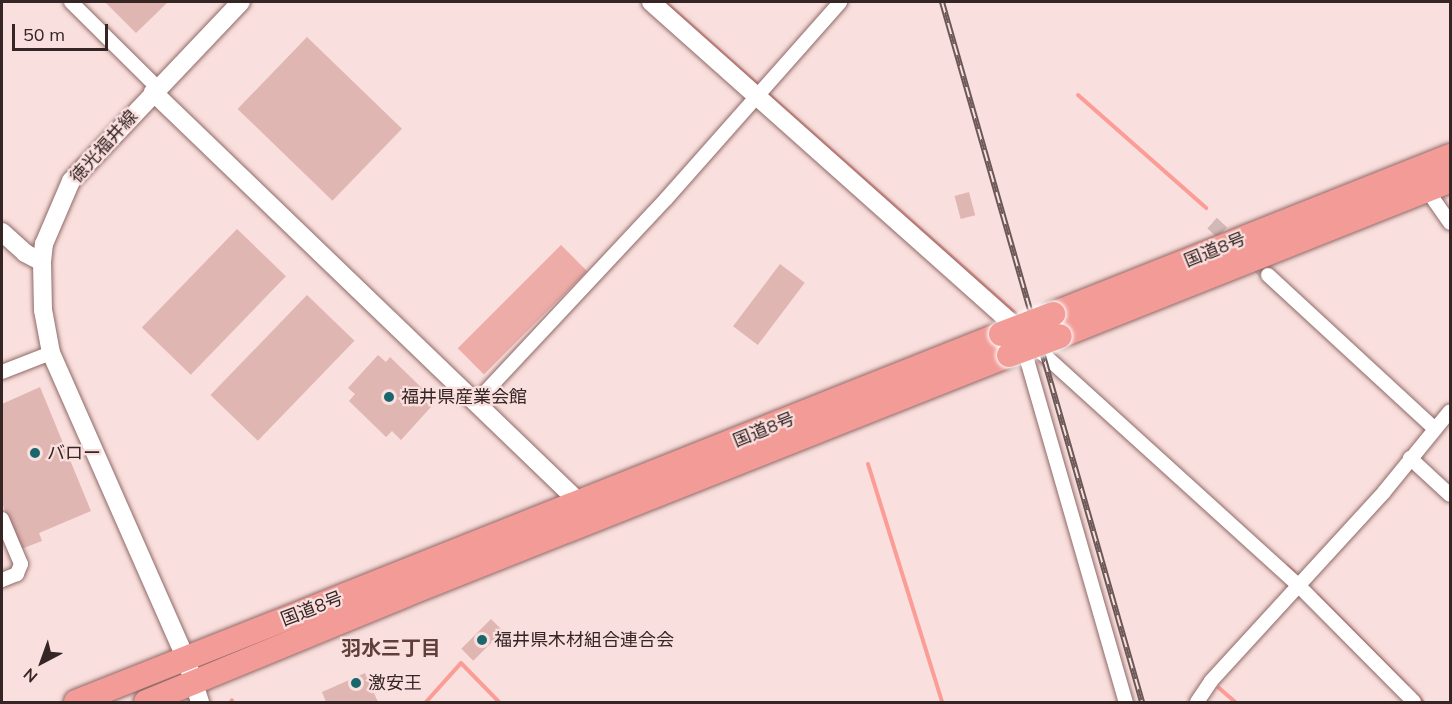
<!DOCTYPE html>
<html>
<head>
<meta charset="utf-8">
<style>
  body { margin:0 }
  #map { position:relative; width:1452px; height:704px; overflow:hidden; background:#f9dfdd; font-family:Mulish,"Noto Sans JP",sans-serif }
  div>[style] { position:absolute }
  .green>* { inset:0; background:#edaca7; transform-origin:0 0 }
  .stream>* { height:4px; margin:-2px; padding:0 2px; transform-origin:2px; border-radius:2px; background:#fc9c96 }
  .building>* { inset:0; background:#e0b6b3; transform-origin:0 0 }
  .street-tunnel>* { height:14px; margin-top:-7px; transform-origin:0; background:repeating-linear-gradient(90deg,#d2bab8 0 14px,transparent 0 21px) }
  .roads { filter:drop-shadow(0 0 2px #8f6967) drop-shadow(0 0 2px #8f6967) }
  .street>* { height:14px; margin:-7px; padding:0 7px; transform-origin:7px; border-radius:7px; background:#fff }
  .secondary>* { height:18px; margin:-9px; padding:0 9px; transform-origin:9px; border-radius:9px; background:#fff }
  .highway>* { height:24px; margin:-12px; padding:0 12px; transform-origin:12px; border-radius:12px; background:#f39b96 }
  .rail>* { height:6px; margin-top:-3px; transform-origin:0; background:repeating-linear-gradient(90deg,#f9dfdd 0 11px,#6b5857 0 22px); box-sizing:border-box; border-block:2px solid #6b5857 }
  .bridges { filter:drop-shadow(0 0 2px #fff) drop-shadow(0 0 2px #fff) }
  .highway-bridge>* { height:24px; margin:-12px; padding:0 12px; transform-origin:12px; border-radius:12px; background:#f39b96 }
  .dots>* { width:16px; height:16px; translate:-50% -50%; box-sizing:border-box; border:3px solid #f9dfdd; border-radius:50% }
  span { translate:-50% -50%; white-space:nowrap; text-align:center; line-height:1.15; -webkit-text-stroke:4.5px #f9dfdd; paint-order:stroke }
  .street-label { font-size:18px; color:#352524 }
  .poi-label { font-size:18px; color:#352524 }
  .left { translate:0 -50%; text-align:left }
  .neighbourhood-label { font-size:20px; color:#603e3c; font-weight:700 }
  .frame { position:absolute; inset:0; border:3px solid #352524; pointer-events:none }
  .north { position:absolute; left:12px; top:632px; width:60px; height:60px; -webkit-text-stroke:4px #f9dfdd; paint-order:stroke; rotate:221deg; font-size:16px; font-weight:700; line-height:24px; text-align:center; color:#352524 }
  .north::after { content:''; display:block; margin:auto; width:21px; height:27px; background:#352524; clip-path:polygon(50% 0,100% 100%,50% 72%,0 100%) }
  .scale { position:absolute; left:12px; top:24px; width:96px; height:27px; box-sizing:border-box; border:3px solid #352524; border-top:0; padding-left:8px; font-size:18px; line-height:21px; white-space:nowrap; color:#352524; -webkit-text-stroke:4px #f9dfdd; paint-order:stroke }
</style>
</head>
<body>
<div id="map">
  <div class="green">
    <div style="left:561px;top:245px;width:37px;height:146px;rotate:45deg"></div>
  </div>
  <div class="stream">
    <div style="left:665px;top:2px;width:122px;rotate:41.7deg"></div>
    <div style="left:767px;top:93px;width:339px;rotate:41.6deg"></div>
    <div style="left:1078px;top:95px;width:171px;rotate:41.4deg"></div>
    <div style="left:868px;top:464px;width:249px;rotate:72.7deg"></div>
    <div style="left:1287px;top:566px;width:9px;rotate:41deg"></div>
    <div style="left:1317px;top:595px;width:128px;rotate:45.3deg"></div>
    <div style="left:1219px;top:688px;width:21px;rotate:41deg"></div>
    <div style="left:1416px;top:695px;width:10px;rotate:45deg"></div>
    <div style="left:231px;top:702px;width:2px;rotate:-63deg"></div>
    <div style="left:426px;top:702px;width:52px;rotate:-48.1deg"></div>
    <div style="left:461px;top:663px;width:54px;rotate:45.7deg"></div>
  </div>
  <div class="building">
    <div style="clip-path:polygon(105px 2px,168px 2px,136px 33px)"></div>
    <div style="left:307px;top:37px;width:132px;height:100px;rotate:44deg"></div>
    <div style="left:969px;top:192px;width:24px;height:15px;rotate:75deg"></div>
    <div style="left:237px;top:229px;width:68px;height:137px;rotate:44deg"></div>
    <div style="left:780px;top:264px;width:31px;height:78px;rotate:37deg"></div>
    <div style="left:307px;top:295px;width:66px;height:139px;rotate:44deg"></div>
    <div style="clip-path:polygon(378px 355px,386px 362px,390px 357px,428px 394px,423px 399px,431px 407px,401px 440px,392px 431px,386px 437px,349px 401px,355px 394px,348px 388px)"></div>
    <div style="clip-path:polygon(40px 387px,91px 511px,39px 533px,42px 541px,21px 549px,2px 503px,2px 404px)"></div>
    <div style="left:491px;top:619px;width:17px;height:42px;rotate:45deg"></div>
    <div style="clip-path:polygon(365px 673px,378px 702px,326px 702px,322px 692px)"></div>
  </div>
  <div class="street-tunnel">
    <div style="left:1212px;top:223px;width:76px;rotate:42.9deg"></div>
  </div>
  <div class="roads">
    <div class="street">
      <div style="left:71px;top:2px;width:122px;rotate:44.7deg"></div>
      <div style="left:1427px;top:190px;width:40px;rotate:55.1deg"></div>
      <div style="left:1268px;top:275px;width:227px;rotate:42.7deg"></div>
      <div style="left:1030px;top:342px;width:360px;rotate:42.2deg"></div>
      <div style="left:1297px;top:584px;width:166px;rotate:45.2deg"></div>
      <div style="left:1023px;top:346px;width:371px;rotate:73.9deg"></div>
      <div style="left:2px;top:372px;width:53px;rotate:-21.2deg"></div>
      <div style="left:476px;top:402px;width:278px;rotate:-46.9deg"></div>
      <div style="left:666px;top:199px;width:263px;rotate:-48.5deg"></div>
      <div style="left:1410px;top:458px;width:54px;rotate:42.8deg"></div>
      <div style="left:2px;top:519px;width:49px;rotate:67.1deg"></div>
      <div style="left:21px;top:564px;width:11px;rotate:112deg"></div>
      <div style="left:17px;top:574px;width:16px;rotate:158deg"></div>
      <div style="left:1197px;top:702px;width:25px;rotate:-56deg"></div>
      <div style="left:1211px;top:681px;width:256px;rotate:-47.5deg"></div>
      <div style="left:1384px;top:492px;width:104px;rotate:-50.8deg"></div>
    </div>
    <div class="secondary">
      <div style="left:651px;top:2px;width:492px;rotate:41.7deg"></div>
      <div style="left:153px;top:92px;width:594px;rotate:43.91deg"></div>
      <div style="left:2px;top:232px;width:31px;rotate:42deg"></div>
      <div style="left:25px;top:253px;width:19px;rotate:28deg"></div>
      <div style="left:200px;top:702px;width:45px;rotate:-108deg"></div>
      <div style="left:186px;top:659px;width:334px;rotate:-113.8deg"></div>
      <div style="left:51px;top:353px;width:44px;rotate:-100.5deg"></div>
      <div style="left:43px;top:310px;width:48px;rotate:-91.2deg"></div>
      <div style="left:42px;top:262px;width:18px;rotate:-84deg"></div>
      <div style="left:44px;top:244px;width:69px;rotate:-66.8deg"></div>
      <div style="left:71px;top:181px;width:247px;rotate:-46.5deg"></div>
    </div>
    <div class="highway">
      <div style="left:1053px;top:314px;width:427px;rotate:-21.7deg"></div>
      <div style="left:1060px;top:336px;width:420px;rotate:-21.7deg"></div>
      <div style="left:76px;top:702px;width:996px;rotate:-21.69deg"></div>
      <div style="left:146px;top:702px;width:280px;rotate:-22.4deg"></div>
      <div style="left:405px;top:595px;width:650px;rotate:-21.67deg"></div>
    </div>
  </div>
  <div class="rail">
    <div style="left:942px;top:2px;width:728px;rotate:74.05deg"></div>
  </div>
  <div class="bridges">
    <div class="highway-bridge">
      <div style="left:1001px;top:334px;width:56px;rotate:-21deg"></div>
      <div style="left:1009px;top:355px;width:54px;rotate:-20.4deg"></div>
    </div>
  </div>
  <div class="dots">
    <div style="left:389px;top:397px;background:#19666d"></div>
    <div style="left:35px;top:453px;background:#19666d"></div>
    <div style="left:482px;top:640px;background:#19666d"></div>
    <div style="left:356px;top:683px;background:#19666d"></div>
  </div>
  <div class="street-label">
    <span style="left:104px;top:147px;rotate:-48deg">徳光福井線</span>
    <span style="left:1215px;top:250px;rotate:-22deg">国道8号</span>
    <span style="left:764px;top:430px;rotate:-22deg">国道8号</span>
    <span style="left:312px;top:609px;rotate:-21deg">国道8号</span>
  </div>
  <div class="poi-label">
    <span class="left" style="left:401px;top:397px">福井県産業会館</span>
    <span class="left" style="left:47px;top:453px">バロー</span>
    <span class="left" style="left:494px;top:640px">福井県木材組合連合会</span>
    <span class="left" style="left:368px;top:683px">激安王</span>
  </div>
  <div class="neighbourhood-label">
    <span style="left:391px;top:647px">羽水三丁目</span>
  </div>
  <div class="frame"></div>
  <div class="north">N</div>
  <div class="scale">50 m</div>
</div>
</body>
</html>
